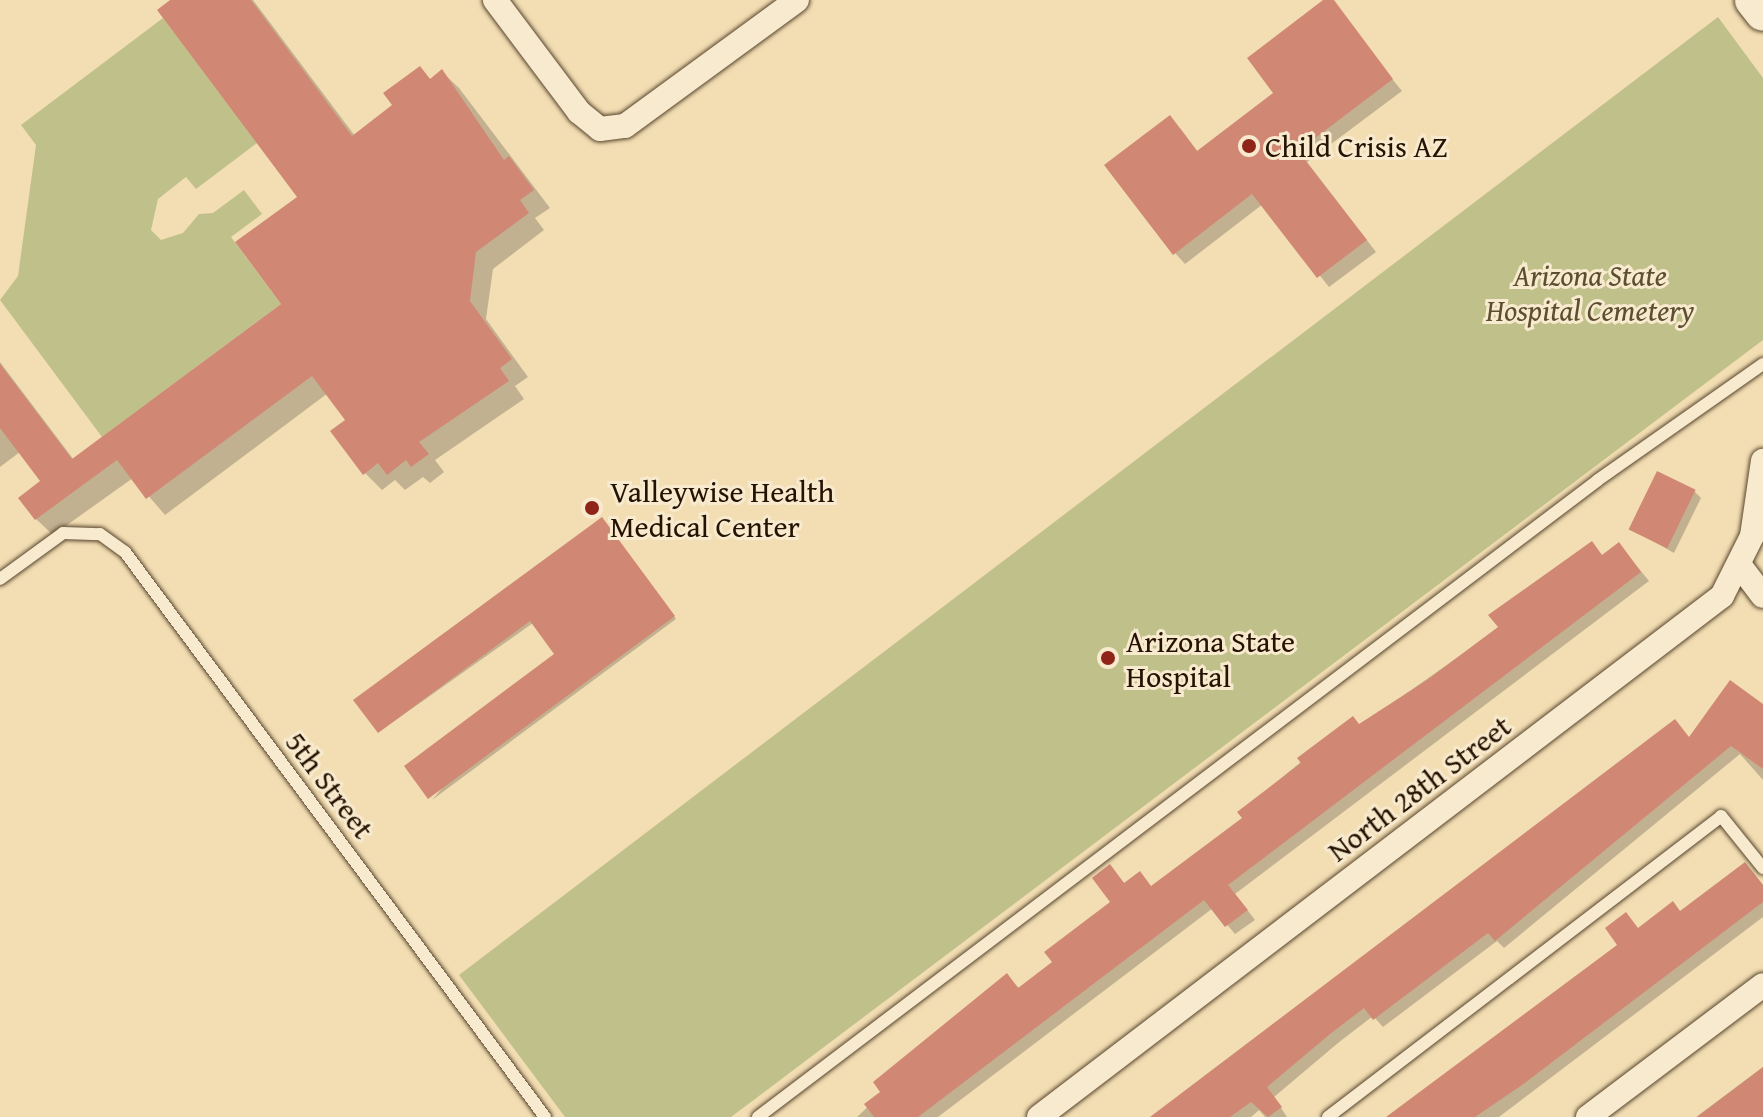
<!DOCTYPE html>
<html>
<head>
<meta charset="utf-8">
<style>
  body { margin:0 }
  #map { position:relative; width:1763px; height:1117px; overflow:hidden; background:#f3deb4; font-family:"Gentium Book Plus",serif }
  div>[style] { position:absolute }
  .green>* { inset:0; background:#c0c08a }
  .shadow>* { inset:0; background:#0003 }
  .building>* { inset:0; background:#d08875; transform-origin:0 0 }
  .roads { filter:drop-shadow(0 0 2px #58452d) drop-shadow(0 0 2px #58452d) }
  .lane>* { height:12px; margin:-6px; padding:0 6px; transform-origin:6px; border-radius:6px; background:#f7eace }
  .street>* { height:24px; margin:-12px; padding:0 12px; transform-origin:12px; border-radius:12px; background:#f7eace }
  .secondary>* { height:36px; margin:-18px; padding:0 18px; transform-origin:18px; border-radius:18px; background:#f7eace }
  .dots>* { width:22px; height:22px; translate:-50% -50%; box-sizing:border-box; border:4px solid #f7eace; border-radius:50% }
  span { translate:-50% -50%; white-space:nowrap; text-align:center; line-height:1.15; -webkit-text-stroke:6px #f7eace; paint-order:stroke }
  .poi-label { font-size:30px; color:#251200 }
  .left { translate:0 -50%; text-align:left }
  .park-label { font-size:30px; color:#5b4f30; font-style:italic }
  .street-label { font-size:30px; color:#251200 }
</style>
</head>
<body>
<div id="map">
  <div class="green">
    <div style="clip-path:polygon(1718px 17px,1763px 78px,1763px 340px,731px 1117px,565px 1117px,459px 975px)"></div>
    <div style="clip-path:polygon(163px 18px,257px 143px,196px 189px,186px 177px,158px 199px,151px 230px,161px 240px,183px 233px,199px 214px,213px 213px,244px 190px,262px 214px,231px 237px,281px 304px,102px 437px,0 300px,18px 276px,36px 145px,21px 125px)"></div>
  </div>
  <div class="shadow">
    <div style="clip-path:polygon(173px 0,253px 0,355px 136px,395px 106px,420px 68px,431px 80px,442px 72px,459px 88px,550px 208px,535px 218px,544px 230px,493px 269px,486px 319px,528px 377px,515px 386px,524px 399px,435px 460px,444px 472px,430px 483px,423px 477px,405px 490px,395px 480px,382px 490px,365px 473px,348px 420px,328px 393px,165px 515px,133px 478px,53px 535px,36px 519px,43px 482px,20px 452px,0 467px,0 362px,74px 460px,284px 304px,299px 197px)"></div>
    <div style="clip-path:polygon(1327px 0,1402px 91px,1307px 162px,1376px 252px,1329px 287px,1263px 204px,1185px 264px,1175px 253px,1180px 128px,1198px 152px,1276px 94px)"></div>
    <div style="clip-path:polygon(1694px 491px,1701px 498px,1674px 553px,1631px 529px)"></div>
    <div style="clip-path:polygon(604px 522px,676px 619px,432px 800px,557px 654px,533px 623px,379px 732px)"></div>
    <div style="clip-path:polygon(1619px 544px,1649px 581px,1235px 894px,1255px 920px,1235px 934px,1213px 908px,938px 1117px,857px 1117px,1007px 976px,1020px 989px,1055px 963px,1113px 902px,1110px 867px,1125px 884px,1152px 888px,1244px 819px,1240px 812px,1353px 719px,1360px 726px)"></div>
    <div style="clip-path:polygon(1763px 706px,1763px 780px,1740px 754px,1504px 948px,1497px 941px,1383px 1027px,1373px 1016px,1338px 1043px,1274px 1097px,1287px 1117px,1265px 1117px,1259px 1110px,1251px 1117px,1157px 1117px,1690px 738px)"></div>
    <div style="clip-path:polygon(1745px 864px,1763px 885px,1763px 917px,1499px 1117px,1389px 1117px,1673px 904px,1681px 912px)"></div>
    <div style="clip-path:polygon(1763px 1067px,1763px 1117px,1696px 1117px)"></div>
  </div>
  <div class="building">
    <div style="clip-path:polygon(170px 0,251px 0,352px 136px,392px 105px,383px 93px,420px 66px,430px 79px,442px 69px,504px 160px,509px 156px,534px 190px,520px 200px,529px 213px,476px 252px,470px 301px,512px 359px,500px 368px,509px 381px,419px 442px,429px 454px,411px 467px,406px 460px,387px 475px,378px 463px,363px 475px,330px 431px,345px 420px,312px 376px,146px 499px,117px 460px,35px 520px,18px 498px,40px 481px,0 428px,0 364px,72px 459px,281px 304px,235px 242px,297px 197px,157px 10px)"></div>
    <div style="clip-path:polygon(1323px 0,1334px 0,1393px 79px,1298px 151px,1367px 240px,1317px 278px,1252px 194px,1173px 255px,1104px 165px,1170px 115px,1197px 151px,1273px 93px,1247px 58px)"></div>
    <div style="left:1657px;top:471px;width:43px;height:65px;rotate:26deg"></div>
    <div style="clip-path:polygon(602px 517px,675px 616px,428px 799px,404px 766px,554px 654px,530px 621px,378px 733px,353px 700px)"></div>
    <div style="clip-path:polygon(1592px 541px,1602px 555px,1619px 542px,1641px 572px,1228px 885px,1248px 910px,1225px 927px,1204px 900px,918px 1117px,874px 1117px,864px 1104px,880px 1092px,873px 1082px,1007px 973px,1018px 988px,1052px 962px,1044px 952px,1110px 902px,1092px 878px,1110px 864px,1124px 883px,1140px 871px,1151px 886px,1242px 818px,1237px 812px,1301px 763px,1297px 758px,1353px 716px,1359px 724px,1427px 680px,1498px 627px,1488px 615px)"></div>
    <div style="clip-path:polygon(1730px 680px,1763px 704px,1763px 769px,1731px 746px,1495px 941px,1488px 933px,1373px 1020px,1364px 1008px,1330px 1034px,1267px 1087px,1282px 1107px,1268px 1117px,1251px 1102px,1230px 1117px,1150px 1117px,1675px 719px,1689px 737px)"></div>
    <div style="clip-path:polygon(1745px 862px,1763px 885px,1763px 902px,1522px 1085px,1475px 1117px,1386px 1117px,1617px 945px,1605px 928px,1626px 912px,1638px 928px,1673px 901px,1680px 911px)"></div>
    <div style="clip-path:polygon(1763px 1067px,1763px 1117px,1697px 1117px)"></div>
  </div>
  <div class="roads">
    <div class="lane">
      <div style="left:0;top:579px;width:78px;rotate:-36.1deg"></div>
      <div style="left:63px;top:533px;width:37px;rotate:2deg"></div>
      <div style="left:100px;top:534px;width:31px;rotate:36deg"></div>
      <div style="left:125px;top:552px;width:704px;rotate:53.37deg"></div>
      <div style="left:758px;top:1117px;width:1054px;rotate:-37.17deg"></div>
      <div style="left:1598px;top:480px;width:202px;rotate:-35.1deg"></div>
      <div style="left:1328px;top:1117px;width:495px;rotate:-37.4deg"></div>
      <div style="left:1721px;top:816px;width:67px;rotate:51.1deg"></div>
    </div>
    <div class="street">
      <div style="left:495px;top:0;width:140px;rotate:53.1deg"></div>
      <div style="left:579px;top:112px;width:27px;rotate:39deg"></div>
      <div style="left:600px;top:129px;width:25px;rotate:-7deg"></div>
      <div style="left:625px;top:126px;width:213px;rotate:-36.2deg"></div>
      <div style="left:1741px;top:567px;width:36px;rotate:53deg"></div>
      <div style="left:1039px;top:1117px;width:859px;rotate:-37.34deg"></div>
      <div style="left:1722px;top:596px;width:67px;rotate:-63.4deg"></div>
      <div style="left:1752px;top:536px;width:76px;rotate:-81.7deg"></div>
      <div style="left:1588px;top:1117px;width:219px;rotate:-37deg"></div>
    </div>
    <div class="secondary">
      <div style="left:1753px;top:0;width:16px;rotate:52deg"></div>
    </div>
  </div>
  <div class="dots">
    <div style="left:1249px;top:146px;background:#8f2418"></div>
    <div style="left:592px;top:508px;background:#8f2418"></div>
    <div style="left:1108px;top:658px;background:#8f2418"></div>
  </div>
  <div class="poi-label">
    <span class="left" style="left:1265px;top:146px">Child Crisis AZ</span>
    <span class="left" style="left:610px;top:508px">Valleywise Health<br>Medical Center</span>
    <span class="left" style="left:1126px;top:658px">Arizona State<br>Hospital</span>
  </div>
  <div class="park-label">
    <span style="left:1590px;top:292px">Arizona State<br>Hospital Cemetery</span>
  </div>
  <div class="street-label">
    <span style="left:330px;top:785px;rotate:53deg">5th Street</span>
    <span style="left:1419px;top:788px;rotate:-37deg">North 28th Street</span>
  </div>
</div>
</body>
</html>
